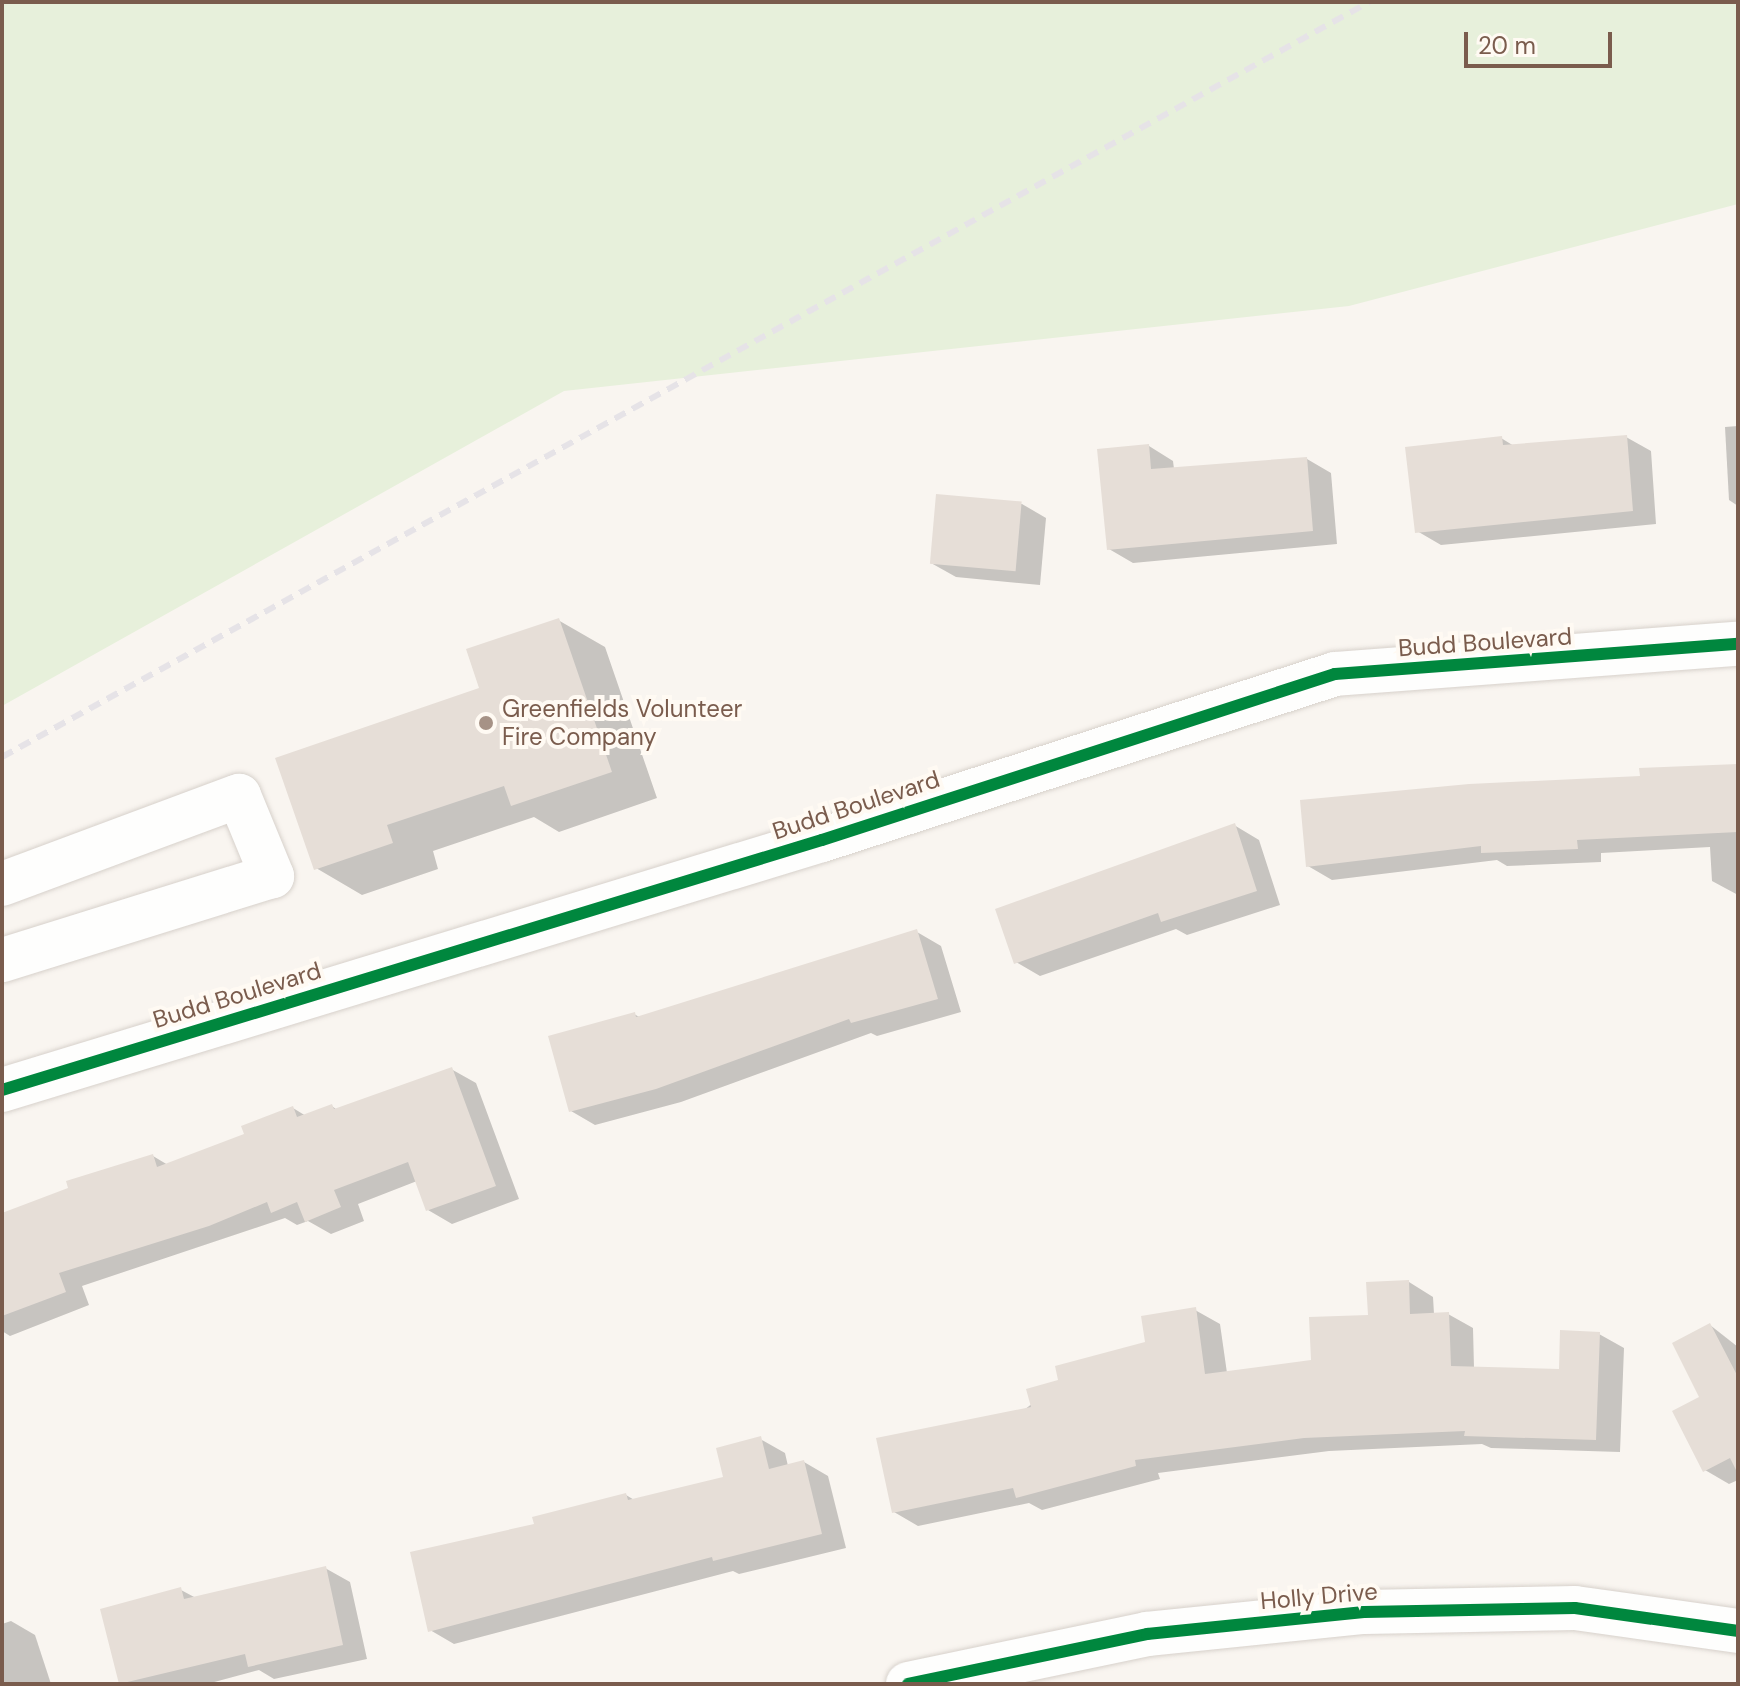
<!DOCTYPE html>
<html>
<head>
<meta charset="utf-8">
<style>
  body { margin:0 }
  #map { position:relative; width:1740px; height:1686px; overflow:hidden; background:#f9f5f0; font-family:"DM Sans",sans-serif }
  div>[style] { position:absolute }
  .green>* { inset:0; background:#e7f0db }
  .shadow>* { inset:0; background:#0003 }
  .building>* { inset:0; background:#e6ded7; transform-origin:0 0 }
  .roads { filter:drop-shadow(0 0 2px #d7d1cb) drop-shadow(0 0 2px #d7d1cb) }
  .minor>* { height:44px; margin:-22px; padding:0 22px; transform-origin:22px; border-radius:22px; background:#fefefd }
  .rail>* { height:6px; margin-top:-3px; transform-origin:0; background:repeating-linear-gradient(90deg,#e6e3e7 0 12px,transparent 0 20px) }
  .cycleway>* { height:12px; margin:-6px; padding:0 6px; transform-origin:6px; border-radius:6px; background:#00873e }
  .dots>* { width:22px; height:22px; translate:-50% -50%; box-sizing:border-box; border:4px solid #fffaf3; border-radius:50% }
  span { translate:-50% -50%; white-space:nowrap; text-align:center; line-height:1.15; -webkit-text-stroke:8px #fffaf3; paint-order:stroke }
  .street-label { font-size:24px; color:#7a5c4d }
  .poi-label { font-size:24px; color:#7a5c4d }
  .left { translate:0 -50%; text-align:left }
  .frame { position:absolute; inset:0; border:4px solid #7a5c4d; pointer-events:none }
  .scale { position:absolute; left:1464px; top:32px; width:148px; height:36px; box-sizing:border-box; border:4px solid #7a5c4d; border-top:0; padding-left:10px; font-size:24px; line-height:28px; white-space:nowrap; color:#7a5c4d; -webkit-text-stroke:6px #fffaf3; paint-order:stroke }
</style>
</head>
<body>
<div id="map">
  <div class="green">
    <div style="clip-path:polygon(2px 2px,1738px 2px,1738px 204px,1349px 306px,564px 391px,2px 706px)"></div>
  </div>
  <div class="shadow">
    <div style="clip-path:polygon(1738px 426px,1738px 506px,1729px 500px,1725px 427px)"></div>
    <div style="clip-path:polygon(1626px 437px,1651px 451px,1656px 524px,1441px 545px,1417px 531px,1501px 438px,1514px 446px)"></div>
    <div style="clip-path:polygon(1149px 446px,1173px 461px,1174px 469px,1307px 459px,1331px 473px,1337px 544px,1133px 563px,1109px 549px)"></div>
    <div style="clip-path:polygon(937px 496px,1022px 504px,1046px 518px,1040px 585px,956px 577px,931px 563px)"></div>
    <div style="clip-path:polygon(558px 620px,605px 647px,657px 798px,559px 832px,534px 817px,433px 851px,438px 869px,362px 895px,316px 868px,482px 689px)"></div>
    <div style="clip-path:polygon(1738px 766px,1738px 895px,1712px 881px,1710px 847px,1601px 853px,1601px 862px,1507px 866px,1497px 860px,1332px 880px,1308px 866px,1642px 778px)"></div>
    <div style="clip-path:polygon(1234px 825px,1259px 840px,1280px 905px,1187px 935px,1176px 929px,1040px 976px,1016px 962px)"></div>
    <div style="clip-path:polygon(917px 932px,941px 946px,961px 1012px,877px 1036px,871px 1033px,681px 1102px,595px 1125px,571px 1111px,634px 1014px,641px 1018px)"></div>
    <div style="clip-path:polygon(451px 1069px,476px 1083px,519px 1199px,452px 1224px,428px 1210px,417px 1181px,358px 1204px,364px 1221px,331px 1234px,308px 1221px,297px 1225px,285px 1218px,82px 1286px,89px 1305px,10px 1336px,2px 1331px,2px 1215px,153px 1156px,168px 1165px,247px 1135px,293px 1108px,306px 1116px,332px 1106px,337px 1110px)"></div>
    <div style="clip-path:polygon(1409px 1282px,1433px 1297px,1434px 1314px,1448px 1314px,1473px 1328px,1474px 1368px,1561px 1371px,1599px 1334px,1624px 1348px,1620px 1452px,1491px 1448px,1482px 1444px,1329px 1451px,1158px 1473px,1160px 1479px,1042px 1510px,1029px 1503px,918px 1526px,894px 1512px,1061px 1381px,1148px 1344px,1195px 1310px,1220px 1324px,1227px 1373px,1313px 1362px)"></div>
    <div style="clip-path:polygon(1710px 1325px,1738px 1347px,1738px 1480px,1729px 1484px,1705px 1470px,1702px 1398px)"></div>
    <div style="clip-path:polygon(760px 1439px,785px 1453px,788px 1466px,804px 1462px,828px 1476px,846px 1548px,739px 1574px,733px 1571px,454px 1644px,430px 1630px,536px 1525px,626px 1495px,636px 1501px,726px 1479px)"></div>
    <div style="clip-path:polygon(325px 1568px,350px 1582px,367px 1659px,274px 1679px,259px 1670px,207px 1684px,121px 1684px,102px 1610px,181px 1590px,196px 1598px)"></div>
    <div style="clip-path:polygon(11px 1621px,35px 1635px,51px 1684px,2px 1684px,2px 1624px)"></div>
  </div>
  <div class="building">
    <div style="clip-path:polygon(1627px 435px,1633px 511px,1415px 533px,1405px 447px,1502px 436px,1503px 445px)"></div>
    <div style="clip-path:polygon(1149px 444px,1151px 469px,1307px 457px,1313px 531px,1107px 550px,1097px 449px)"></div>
    <div style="left:936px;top:494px;width:86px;height:70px;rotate:5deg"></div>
    <div style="clip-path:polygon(559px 618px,612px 772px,511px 806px,504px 786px,387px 825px,393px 843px,314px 870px,275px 758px,479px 688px,466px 649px)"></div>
    <div style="clip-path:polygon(1738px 764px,1738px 832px,1577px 840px,1578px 849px,1481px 853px,1481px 846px,1306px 867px,1300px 800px,1469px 784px,1640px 776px,1639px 768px)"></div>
    <div style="clip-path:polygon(1235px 823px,1257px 891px,1161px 922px,1158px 913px,1014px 964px,995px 909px)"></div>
    <div style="clip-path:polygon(917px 929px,938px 999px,851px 1023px,849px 1019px,656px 1089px,569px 1112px,548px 1036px,635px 1012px,636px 1017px)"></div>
    <div style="clip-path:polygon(452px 1067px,496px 1186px,426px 1211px,408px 1162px,334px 1190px,341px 1207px,305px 1222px,297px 1202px,271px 1213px,267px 1202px,209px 1226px,59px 1273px,66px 1292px,2px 1316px,2px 1213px,68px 1188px,66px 1181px,153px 1154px,157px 1167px,244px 1134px,241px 1126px,293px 1106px,297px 1117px,332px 1104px,334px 1109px)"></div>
    <div style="clip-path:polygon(1409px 1280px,1410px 1314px,1449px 1312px,1451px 1366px,1559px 1369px,1560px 1330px,1600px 1332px,1596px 1440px,1464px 1436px,1465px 1431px,1304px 1438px,1135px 1460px,1136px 1466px,1016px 1498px,1013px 1488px,892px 1513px,876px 1438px,1031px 1407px,1026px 1389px,1058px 1380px,1055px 1366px,1145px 1342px,1141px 1316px,1196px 1307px,1205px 1374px,1311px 1360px,1309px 1317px,1368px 1315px,1366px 1282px)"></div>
    <div style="clip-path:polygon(1710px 1323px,1738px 1377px,1738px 1474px,1730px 1458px,1703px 1472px,1672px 1411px,1699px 1397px,1672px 1343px)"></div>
    <div style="clip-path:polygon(761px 1436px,769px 1469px,804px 1460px,822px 1534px,713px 1561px,712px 1557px,428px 1632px,410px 1552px,534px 1524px,532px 1517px,626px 1493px,628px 1500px,723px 1477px,716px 1448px)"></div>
    <div style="clip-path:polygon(326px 1566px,343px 1645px,248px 1667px,245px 1654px,119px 1684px,100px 1609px,181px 1587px,184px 1599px)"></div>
  </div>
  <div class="roads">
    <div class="minor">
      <div style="left:2px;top:884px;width:253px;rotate:-20.4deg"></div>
      <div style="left:239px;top:796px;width:87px;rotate:67.6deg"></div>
      <div style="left:272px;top:876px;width:283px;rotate:162.7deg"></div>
      <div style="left:2px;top:1090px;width:857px;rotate:-16.96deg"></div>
      <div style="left:822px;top:840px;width:539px;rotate:-17.93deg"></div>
      <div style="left:1335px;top:674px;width:404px;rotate:-4.3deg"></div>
      <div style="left:908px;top:1684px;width:244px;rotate:-11.8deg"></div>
      <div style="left:1147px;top:1634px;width:218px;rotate:-5.8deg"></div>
      <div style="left:1364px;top:1612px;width:211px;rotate:-1.1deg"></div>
      <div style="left:1575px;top:1608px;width:165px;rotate:8deg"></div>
    </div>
  </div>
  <div class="rail">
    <div style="left:2px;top:757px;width:1562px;rotate:-28.91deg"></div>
  </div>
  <div class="cycleway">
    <div style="left:2px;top:1090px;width:857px;rotate:-16.96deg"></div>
    <div style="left:822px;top:840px;width:539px;rotate:-17.93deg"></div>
    <div style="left:1335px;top:674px;width:404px;rotate:-4.3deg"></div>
    <div style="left:908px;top:1684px;width:244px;rotate:-11.8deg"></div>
    <div style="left:1147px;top:1634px;width:218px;rotate:-5.8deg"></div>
    <div style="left:1364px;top:1612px;width:211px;rotate:-1.1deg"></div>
    <div style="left:1575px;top:1608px;width:165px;rotate:8deg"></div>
  </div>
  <div class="dots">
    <div style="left:486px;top:723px;background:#a69286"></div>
  </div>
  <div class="street-label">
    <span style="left:1485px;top:642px;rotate:-4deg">Budd Boulevard</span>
    <span style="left:856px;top:805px;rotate:-18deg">Budd Boulevard</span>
    <span style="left:237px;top:995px;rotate:-17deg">Budd Boulevard</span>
    <span style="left:1319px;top:1596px;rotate:-5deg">Holly Drive</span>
  </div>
  <div class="poi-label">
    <span class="left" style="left:502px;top:723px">Greenfields Volunteer<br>Fire Company</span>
  </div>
  <div class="frame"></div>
  <div class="scale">20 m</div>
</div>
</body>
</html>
